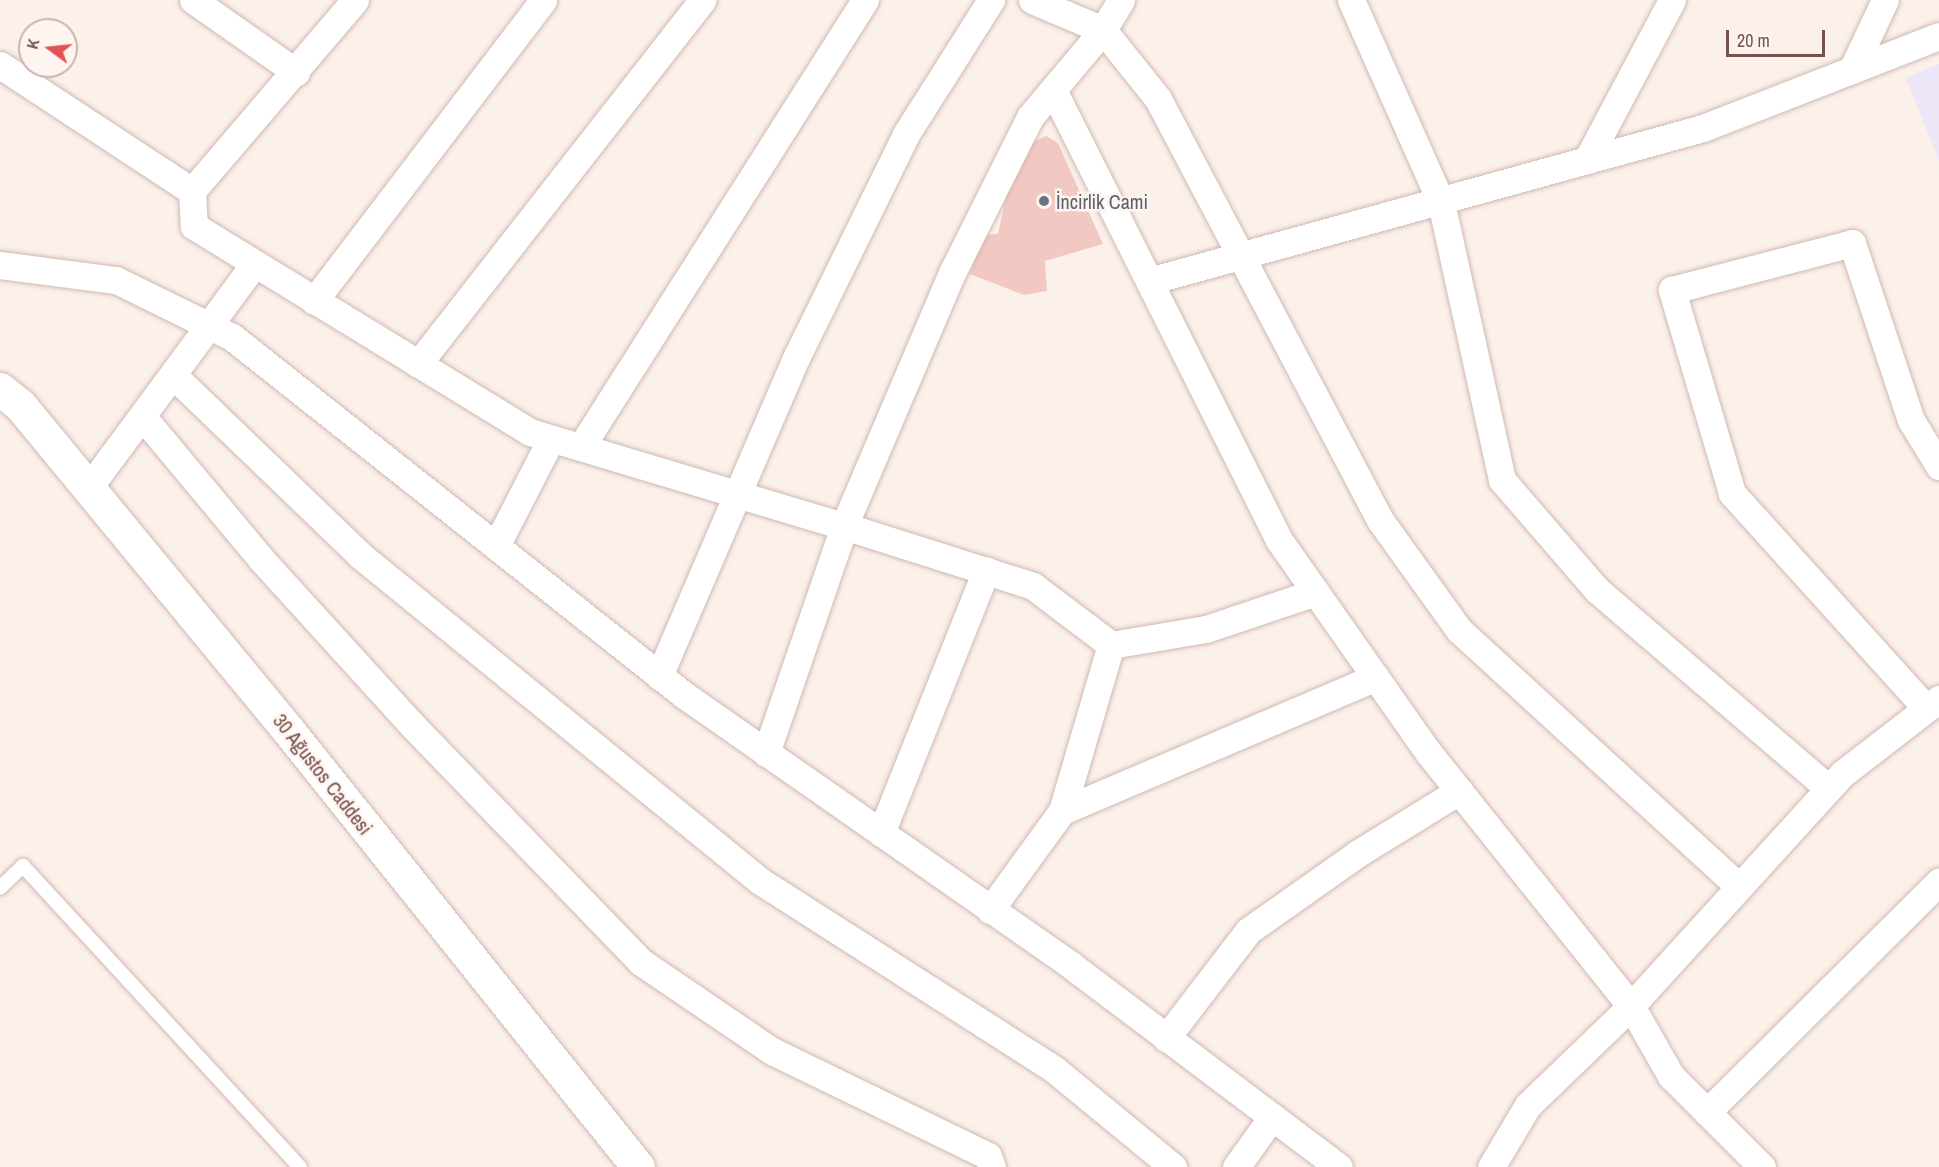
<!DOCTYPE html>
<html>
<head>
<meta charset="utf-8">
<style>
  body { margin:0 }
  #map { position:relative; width:1939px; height:1167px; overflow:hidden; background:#fcf0ea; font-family:"Archivo Narrow",sans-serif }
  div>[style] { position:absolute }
  .education>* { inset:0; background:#ede6f9 }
  .building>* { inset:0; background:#f1c9c2 }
  .roads { filter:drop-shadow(0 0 2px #d0b8b2) drop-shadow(0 0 2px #d0b8b2) }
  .lane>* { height:14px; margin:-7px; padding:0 7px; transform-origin:7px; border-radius:7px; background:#fff }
  .street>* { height:27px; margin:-13.5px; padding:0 13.5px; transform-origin:13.5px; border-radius:13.5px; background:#fff }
  .secondary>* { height:33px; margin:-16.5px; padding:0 16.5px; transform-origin:16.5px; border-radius:16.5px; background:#fff }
  .dots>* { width:16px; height:16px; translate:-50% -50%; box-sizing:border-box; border:3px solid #fef5f0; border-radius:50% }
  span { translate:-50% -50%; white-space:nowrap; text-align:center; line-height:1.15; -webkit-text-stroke:5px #fef5f0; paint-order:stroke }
  .worship-label { font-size:20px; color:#5b616d }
  .left { translate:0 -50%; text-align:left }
  .street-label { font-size:20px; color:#76524d }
  .north { position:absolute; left:18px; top:18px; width:60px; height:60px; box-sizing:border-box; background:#fef5f0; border:2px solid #c8b4af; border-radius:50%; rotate:285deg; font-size:16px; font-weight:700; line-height:24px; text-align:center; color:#76524d }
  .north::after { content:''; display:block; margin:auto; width:21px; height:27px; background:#e15357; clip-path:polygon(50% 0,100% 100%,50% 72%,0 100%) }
  .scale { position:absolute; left:1726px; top:30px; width:99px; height:27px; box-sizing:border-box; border:3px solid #76524d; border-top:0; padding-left:8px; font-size:18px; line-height:21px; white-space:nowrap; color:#76524d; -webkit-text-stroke:4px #fef5f0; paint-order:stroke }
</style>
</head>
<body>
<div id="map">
  <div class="education">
    <div style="clip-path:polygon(1939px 64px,1939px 161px,1906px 78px)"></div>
  </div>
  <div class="building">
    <div style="clip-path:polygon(1046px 136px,1058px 143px,1103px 244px,1045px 261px,1047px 291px,1024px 295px,970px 274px,983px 235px,998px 234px,1012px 168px,1029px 144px)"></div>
  </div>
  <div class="roads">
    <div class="lane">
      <div style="left:0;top:888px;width:32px;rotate:-44deg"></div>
      <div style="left:23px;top:866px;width:409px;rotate:47.4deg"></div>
    </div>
    <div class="street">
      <div style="left:193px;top:0;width:126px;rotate:35deg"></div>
      <div style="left:1121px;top:0;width:35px;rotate:121deg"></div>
      <div style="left:1103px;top:30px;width:88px;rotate:51.4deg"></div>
      <div style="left:1158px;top:99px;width:476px;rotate:62.2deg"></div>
      <div style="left:1380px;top:520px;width:135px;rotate:54.3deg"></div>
      <div style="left:1459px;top:630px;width:380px;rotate:42.5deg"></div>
      <div style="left:1351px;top:0;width:221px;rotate:66deg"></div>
      <div style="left:1441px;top:202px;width:285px;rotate:77.6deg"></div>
      <div style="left:1502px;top:480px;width:145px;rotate:49.2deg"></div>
      <div style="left:1597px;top:590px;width:304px;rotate:40.6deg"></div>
      <div style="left:0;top:65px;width:230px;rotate:33.3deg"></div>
      <div style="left:192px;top:191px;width:251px;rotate:-49.5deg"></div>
      <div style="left:1852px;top:70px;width:77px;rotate:-64.8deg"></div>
      <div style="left:1053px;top:90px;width:504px;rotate:63.33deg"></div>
      <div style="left:1279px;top:540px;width:259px;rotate:54.9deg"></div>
      <div style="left:1428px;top:752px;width:325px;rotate:51.4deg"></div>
      <div style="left:1631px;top:1006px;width:143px;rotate:136.1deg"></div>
      <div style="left:1528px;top:1105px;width:72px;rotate:120.8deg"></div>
      <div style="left:1587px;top:160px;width:181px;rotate:-62deg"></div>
      <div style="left:192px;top:191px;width:35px;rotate:87deg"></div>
      <div style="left:194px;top:226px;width:394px;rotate:31.5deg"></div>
      <div style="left:530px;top:432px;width:328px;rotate:16.7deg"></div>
      <div style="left:844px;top:526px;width:277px;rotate:-66.9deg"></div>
      <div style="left:953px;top:271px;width:172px;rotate:-63.4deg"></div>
      <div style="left:1030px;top:117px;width:114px;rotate:-50deg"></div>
      <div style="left:1103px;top:30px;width:77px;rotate:-157.1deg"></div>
      <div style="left:0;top:265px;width:117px;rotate:7.4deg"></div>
      <div style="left:116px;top:280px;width:129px;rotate:26.2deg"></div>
      <div style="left:232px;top:337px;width:577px;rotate:38.38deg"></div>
      <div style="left:684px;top:695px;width:473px;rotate:34.9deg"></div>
      <div style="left:1072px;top:966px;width:334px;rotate:37deg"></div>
      <div style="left:1149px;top:281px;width:575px;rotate:-15.44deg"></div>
      <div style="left:1703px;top:128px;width:253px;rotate:-21.3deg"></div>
      <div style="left:314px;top:301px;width:378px;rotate:-52.7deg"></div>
      <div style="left:418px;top:364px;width:462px;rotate:-52deg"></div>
      <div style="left:173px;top:375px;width:261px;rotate:43.9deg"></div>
      <div style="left:361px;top:556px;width:515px;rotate:39.16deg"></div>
      <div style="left:760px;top:881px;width:350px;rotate:32.6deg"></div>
      <div style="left:1055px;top:1070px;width:153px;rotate:39.4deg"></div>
      <div style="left:142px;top:416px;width:186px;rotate:50.2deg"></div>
      <div style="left:261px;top:559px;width:227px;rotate:47.7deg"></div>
      <div style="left:414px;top:727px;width:327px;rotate:46deg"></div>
      <div style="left:641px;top:962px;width:158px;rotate:34.2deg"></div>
      <div style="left:772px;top:1051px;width:240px;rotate:25.9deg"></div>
      <div style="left:988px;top:1156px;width:12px;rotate:70deg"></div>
      <div style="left:581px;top:447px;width:530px;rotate:-57.57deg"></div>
      <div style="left:87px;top:490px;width:281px;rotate:-53.5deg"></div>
      <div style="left:496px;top:546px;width:120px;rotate:-62.8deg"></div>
      <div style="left:659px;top:676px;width:348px;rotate:-66.7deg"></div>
      <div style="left:797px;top:356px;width:247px;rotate:-63.8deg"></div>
      <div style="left:906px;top:134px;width:159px;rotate:-57.6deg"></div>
      <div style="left:1926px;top:708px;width:290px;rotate:-132.1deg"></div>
      <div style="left:1732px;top:493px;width:212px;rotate:-106.5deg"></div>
      <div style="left:1672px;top:290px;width:186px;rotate:-14.6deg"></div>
      <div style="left:1852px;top:243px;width:187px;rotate:71.6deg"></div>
      <div style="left:1911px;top:420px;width:54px;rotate:58.7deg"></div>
      <div style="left:766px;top:753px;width:240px;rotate:-71deg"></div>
      <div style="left:844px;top:526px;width:198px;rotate:17.6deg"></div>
      <div style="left:1033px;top:586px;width:98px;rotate:37.1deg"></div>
      <div style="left:1062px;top:811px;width:173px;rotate:-73.6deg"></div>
      <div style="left:1111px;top:645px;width:96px;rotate:-9.6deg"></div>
      <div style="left:1206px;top:629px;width:116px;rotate:-18.6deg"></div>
      <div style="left:881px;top:833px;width:283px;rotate:-68.2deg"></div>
      <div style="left:990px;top:910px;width:122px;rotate:-54deg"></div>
      <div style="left:1062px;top:811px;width:341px;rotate:-23.1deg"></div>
      <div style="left:1166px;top:1038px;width:135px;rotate:-52.5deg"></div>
      <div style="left:1248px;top:931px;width:133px;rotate:-35.2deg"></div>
      <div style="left:1357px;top:854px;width:120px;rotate:-31.7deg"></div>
      <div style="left:1707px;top:1112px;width:327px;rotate:-44.8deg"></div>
      <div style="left:1236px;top:1167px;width:62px;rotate:-54.2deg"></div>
      <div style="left:1762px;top:1167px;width:129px;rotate:-135deg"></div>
      <div style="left:1671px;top:1076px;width:81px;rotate:-119.7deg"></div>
      <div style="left:1631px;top:1006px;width:314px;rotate:-47.7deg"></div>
      <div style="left:1842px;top:774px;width:123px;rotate:-37.7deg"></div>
    </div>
    <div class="secondary">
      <div style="left:0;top:389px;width:26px;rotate:39deg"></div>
      <div style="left:20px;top:405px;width:421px;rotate:50.5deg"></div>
      <div style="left:288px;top:730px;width:560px;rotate:51.31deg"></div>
    </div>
  </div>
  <div class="dots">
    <div style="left:1044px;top:201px;background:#6b7280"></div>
  </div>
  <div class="worship-label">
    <span class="left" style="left:1056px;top:201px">İncirlik Cami</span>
  </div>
  <div class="street-label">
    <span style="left:323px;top:774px;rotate:52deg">30 Ağustos Caddesi</span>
  </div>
  <div class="north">K</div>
  <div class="scale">20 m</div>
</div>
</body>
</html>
